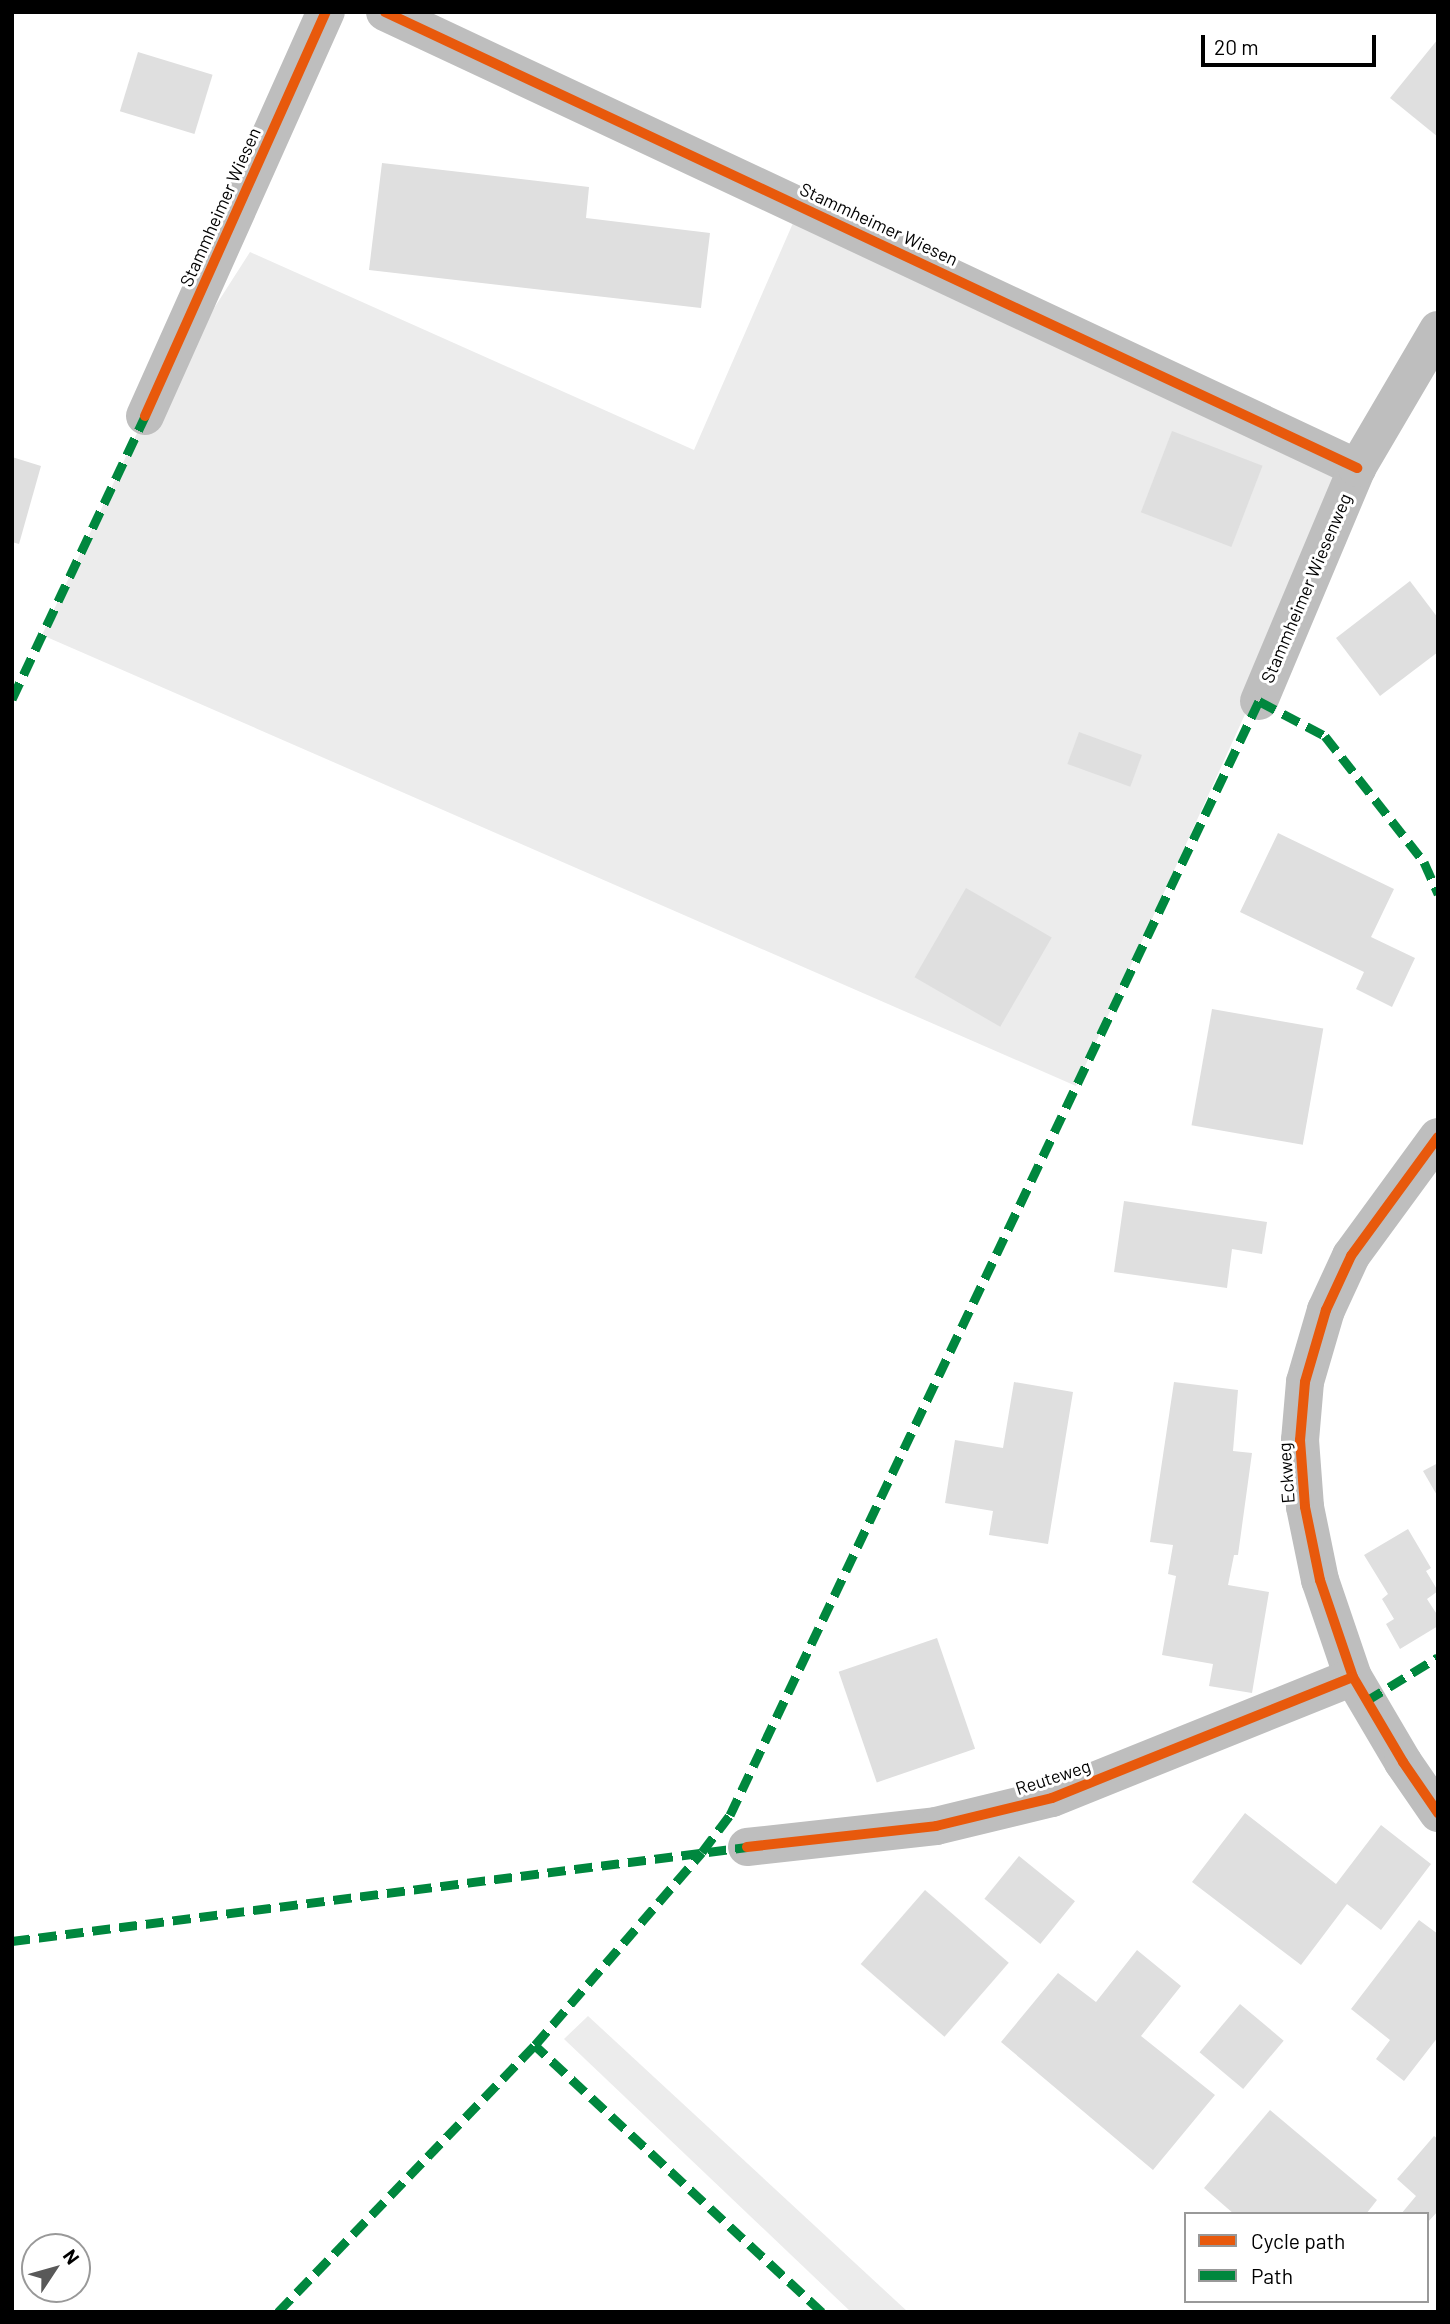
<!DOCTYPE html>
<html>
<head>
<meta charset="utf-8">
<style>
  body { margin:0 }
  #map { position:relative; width:1450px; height:2324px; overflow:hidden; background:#fff; font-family:Barlow,sans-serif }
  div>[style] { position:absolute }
  .green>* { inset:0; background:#ececec }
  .building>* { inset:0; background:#dfdfdf; transform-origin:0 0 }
  .minor>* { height:38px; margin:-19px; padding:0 19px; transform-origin:19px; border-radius:19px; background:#bebebe }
  .quiet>* { height:9px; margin-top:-4.5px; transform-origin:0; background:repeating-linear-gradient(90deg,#00873e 0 18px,transparent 0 27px) }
  .cycleway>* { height:10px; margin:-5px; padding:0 5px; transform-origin:5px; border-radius:5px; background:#e8590c }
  span { translate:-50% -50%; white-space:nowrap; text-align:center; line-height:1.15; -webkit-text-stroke:6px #fff; paint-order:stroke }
  .street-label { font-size:18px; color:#000 }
  .frame { position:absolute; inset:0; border:14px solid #000; pointer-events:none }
  .legend { position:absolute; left:1184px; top:2212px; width:245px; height:91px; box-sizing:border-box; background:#fff; border:2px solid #999; margin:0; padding:9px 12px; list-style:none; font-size:21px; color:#000 }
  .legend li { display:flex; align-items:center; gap:14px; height:35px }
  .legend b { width:35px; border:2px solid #999 }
  .north { position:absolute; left:21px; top:2233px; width:70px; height:70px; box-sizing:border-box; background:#fff; border:2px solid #999; border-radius:50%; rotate:54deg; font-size:19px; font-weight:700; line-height:28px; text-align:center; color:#000 }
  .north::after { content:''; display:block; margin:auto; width:24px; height:32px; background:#595959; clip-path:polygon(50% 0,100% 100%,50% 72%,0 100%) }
  .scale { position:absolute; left:1201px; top:35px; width:175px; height:32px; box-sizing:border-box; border:4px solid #000; border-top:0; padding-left:9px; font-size:21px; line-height:24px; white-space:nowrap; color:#000; -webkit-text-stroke:5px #fff; paint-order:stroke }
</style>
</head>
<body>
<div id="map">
  <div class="green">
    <div style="clip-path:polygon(800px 207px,1357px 468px,1076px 1086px,42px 635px,145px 416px,250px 252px,694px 450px)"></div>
    <div style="clip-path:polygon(588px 2016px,908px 2312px,851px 2312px,564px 2039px)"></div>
  </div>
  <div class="building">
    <div style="clip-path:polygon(1438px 39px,1438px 137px,1390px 98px)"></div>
    <div style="left:138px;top:52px;width:78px;height:62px;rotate:17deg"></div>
    <div style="clip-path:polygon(382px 163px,589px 187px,586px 218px,710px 233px,701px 308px,369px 270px)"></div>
    <div style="left:1172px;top:431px;width:97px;height:87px;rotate:21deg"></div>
    <div style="clip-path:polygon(12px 457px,41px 466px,19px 544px,12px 542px)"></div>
    <div style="clip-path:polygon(1410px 581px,1438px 618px,1438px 652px,1380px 696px,1336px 638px)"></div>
    <div style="left:1079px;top:732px;width:67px;height:34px;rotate:20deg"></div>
    <div style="clip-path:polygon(1278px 833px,1394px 889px,1371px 937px,1415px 958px,1392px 1007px,1356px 989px,1364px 972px,1240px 912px)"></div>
    <div style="left:966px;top:888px;width:99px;height:103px;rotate:30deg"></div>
    <div style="left:1212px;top:1009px;width:113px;height:118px;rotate:10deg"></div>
    <div style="clip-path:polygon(1124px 1201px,1267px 1222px,1262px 1254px,1232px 1249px,1227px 1288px,1114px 1272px)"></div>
    <div style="clip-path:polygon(1014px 1382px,1073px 1392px,1048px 1544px,989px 1535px,993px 1511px,945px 1503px,955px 1440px,1003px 1448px)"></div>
    <div style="clip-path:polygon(1174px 1382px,1238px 1390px,1233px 1451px,1252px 1453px,1238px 1555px,1234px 1555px,1228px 1585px,1269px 1592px,1252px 1693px,1209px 1686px,1213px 1664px,1162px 1655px,1176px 1576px,1168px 1574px,1173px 1545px,1150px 1542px)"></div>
    <div style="clip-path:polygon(1438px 1463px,1438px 1497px,1423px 1471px)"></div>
    <div style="clip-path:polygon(1408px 1529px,1431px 1568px,1426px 1571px,1438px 1591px,1427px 1599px,1438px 1616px,1438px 1626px,1400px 1649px,1386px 1624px,1394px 1619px,1382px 1599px,1388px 1594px,1364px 1555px)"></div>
    <div style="left:937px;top:1638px;width:117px;height:104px;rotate:71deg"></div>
    <div style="clip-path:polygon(1245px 1813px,1336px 1884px,1381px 1825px,1431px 1864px,1381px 1930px,1347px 1904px,1301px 1965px,1192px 1882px)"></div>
    <div style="left:1019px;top:1856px;width:72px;height:55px;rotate:39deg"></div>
    <div style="left:925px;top:1890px;width:111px;height:98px;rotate:41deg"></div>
    <div style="clip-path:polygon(1419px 1920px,1438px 1934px,1438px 2037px,1404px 2081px,1376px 2059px,1390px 2040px,1351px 2009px)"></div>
    <div style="clip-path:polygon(1137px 1950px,1181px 1986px,1141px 2036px,1215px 2095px,1153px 2170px,1001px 2042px,1058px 1973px,1096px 2002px)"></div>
    <div style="left:1240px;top:2004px;width:57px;height:63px;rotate:40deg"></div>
    <div style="clip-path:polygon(1270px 2110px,1377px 2200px,1366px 2214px,1234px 2214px,1204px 2188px)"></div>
    <div style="clip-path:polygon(1434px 2136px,1438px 2139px,1438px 2211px,1427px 2223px,1427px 2214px,1401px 2214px,1416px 2196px,1397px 2179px)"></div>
  </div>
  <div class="minor">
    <div style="left:385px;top:12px;width:1074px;rotate:25.13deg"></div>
    <div style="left:145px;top:416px;width:443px;rotate:-65.9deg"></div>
    <div style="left:1259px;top:701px;width:253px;rotate:-67.2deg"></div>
    <div style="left:1357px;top:468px;width:160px;rotate:-59.6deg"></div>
    <div style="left:1438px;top:1137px;width:147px;rotate:126.2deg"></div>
    <div style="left:1351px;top:1256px;width:60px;rotate:114.8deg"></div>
    <div style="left:1326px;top:1310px;width:75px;rotate:106.3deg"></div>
    <div style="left:1305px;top:1382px;width:58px;rotate:94.9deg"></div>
    <div style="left:1300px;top:1440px;width:67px;rotate:85.7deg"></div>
    <div style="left:1305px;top:1507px;width:75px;rotate:78.4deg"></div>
    <div style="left:1320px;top:1580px;width:102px;rotate:71.2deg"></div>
    <div style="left:1353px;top:1677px;width:99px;rotate:59.5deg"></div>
    <div style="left:1403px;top:1762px;width:62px;rotate:55.5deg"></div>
    <div style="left:747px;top:1847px;width:190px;rotate:-6.3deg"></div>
    <div style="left:936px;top:1826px;width:119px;rotate:-13.6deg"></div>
    <div style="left:1052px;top:1798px;width:324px;rotate:-21.9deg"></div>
  </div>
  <div class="quiet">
    <div style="left:12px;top:699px;width:313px;rotate:-64.8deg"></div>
    <div style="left:1366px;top:1701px;width:84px;rotate:-31.4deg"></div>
    <div style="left:12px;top:1941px;width:741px;rotate:-7.29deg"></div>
    <div style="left:278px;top:2312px;width:371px;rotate:-46.1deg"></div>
    <div style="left:822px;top:2312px;width:392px;rotate:-137.1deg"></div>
    <div style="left:535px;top:2045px;width:255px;rotate:-49.1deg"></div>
    <div style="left:702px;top:1852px;width:46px;rotate:-52.9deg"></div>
    <div style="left:730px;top:1815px;width:1233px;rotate:-64.6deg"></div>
    <div style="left:1259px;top:701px;width:75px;rotate:27.9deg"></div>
    <div style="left:1325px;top:736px;width:160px;rotate:51.8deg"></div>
    <div style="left:1424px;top:862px;width:35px;rotate:66deg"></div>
  </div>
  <div class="cycleway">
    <div style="left:385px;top:12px;width:1074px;rotate:25.13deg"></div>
    <div style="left:145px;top:416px;width:443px;rotate:-65.9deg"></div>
    <div style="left:1438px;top:1137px;width:147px;rotate:126.2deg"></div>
    <div style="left:1351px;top:1256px;width:60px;rotate:114.8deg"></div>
    <div style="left:1326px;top:1310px;width:75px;rotate:106.3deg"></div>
    <div style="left:1305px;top:1382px;width:58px;rotate:94.9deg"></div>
    <div style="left:1300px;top:1440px;width:67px;rotate:85.7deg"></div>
    <div style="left:1305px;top:1507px;width:75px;rotate:78.4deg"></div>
    <div style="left:1320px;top:1580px;width:102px;rotate:71.2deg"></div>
    <div style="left:1353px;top:1677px;width:99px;rotate:59.5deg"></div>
    <div style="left:1403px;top:1762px;width:62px;rotate:55.5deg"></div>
    <div style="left:747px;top:1847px;width:190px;rotate:-6.3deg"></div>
    <div style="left:936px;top:1826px;width:119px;rotate:-13.6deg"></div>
    <div style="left:1052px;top:1798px;width:324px;rotate:-21.9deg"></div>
  </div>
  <div class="street-label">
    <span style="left:220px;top:207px;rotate:-66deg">Stammheimer Wiesen</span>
    <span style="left:879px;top:224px;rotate:25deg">Stammheimer Wiesen</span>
    <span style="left:1306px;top:588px;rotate:-67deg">Stammheimer Wiesenweg</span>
    <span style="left:1286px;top:1473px;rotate:-94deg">Eckweg</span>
    <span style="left:1053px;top:1777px;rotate:-18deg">Reuteweg</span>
  </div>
  <div class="frame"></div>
  <ul class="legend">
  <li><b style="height:9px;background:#e8590c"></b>Cycle path</li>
  <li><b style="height:9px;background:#00873e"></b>Path</li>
  </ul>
  <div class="north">N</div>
  <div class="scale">20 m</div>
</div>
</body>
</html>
